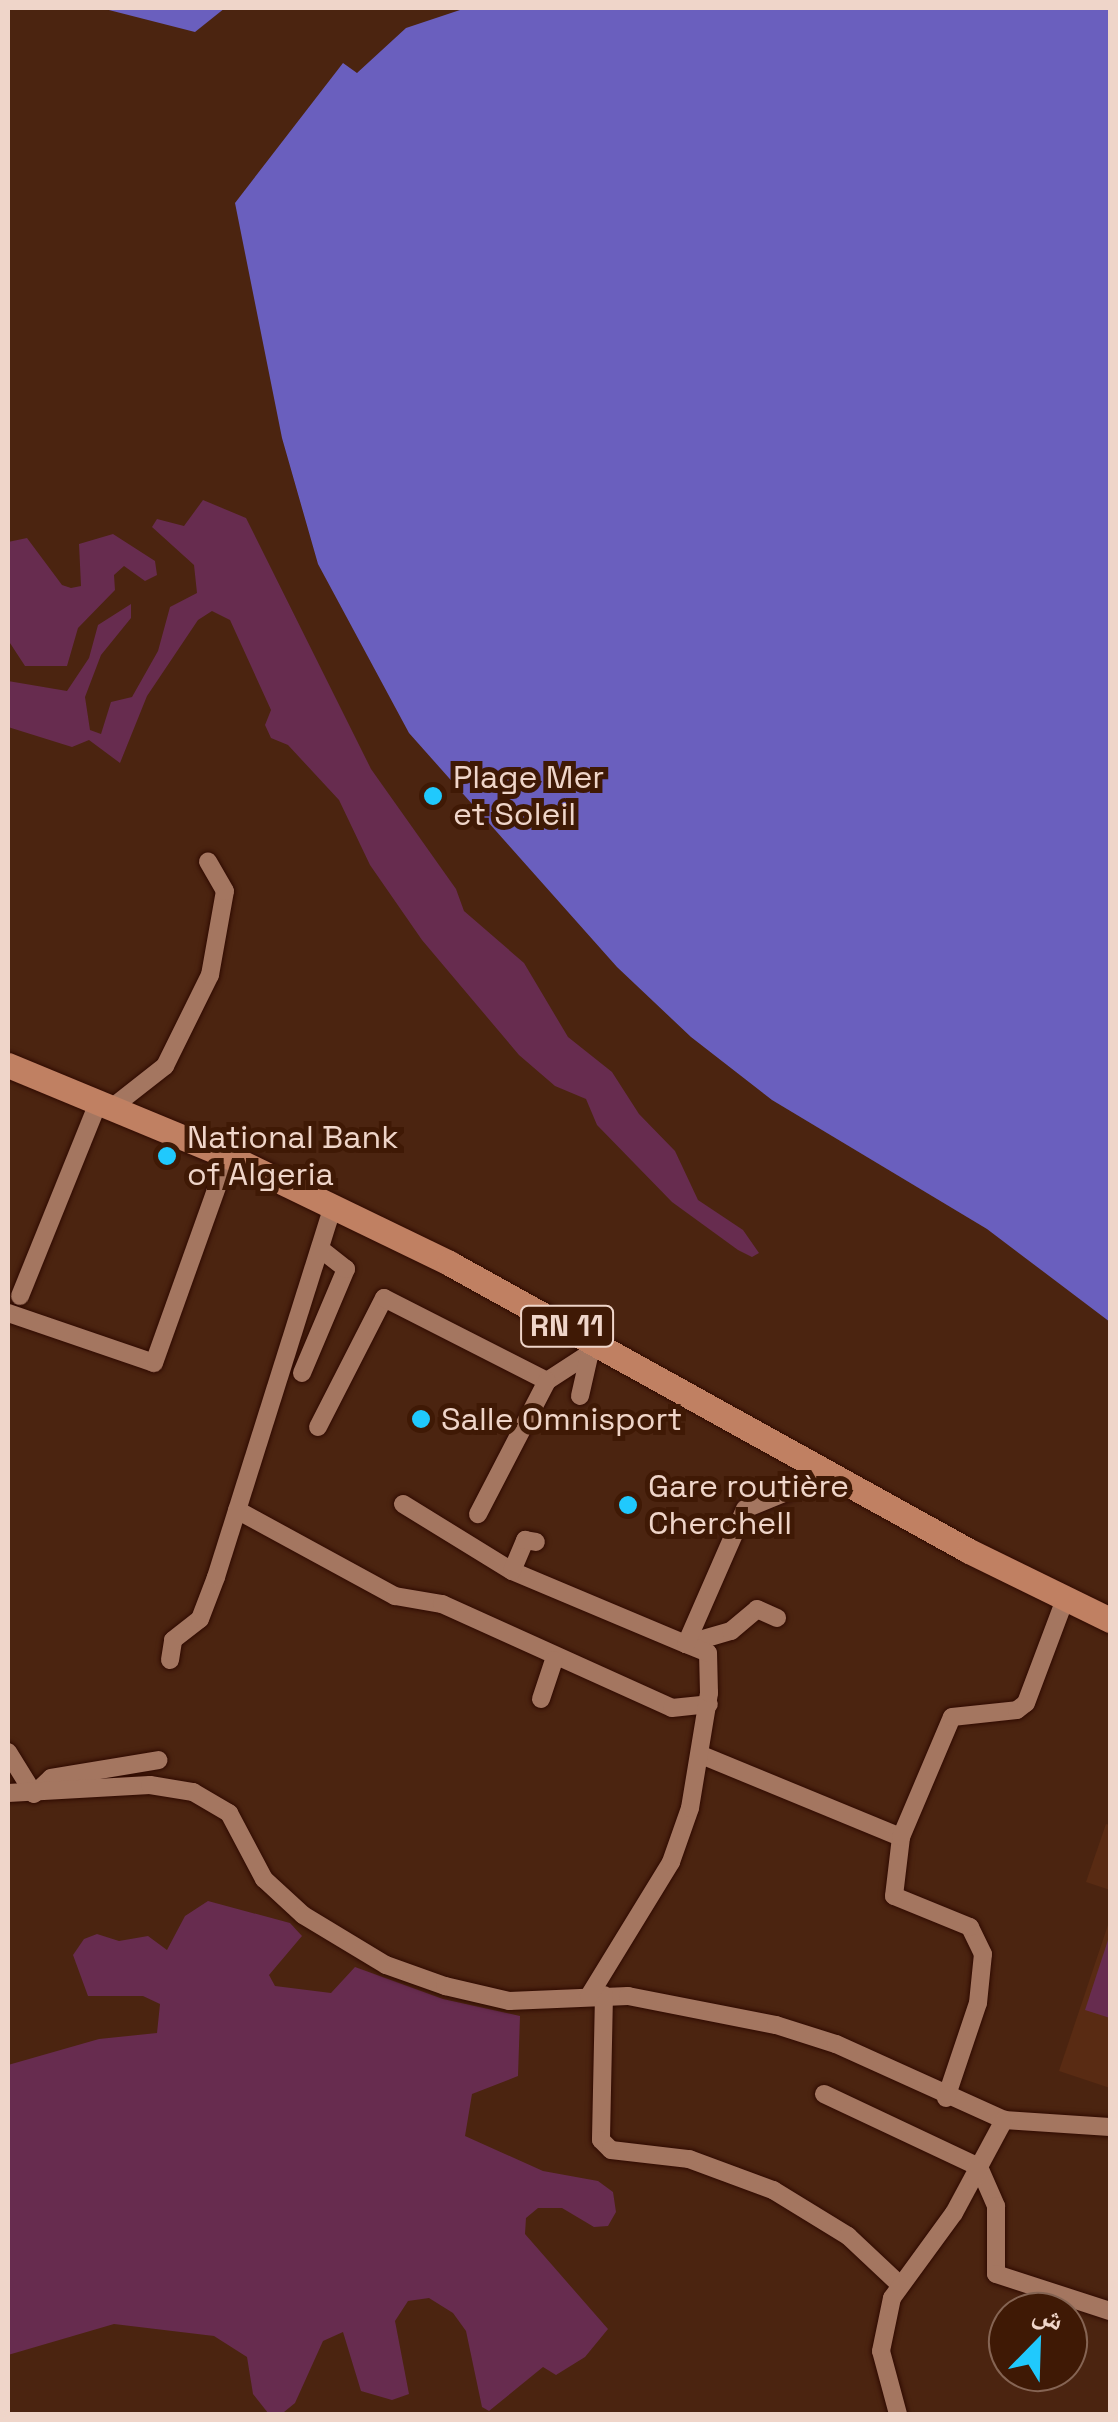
<!DOCTYPE html>
<html>
<head>
<meta charset="utf-8">
<style>
  body { margin:0 }
  #map { position:relative; width:1118px; height:2422px; overflow:hidden; background:#4b2410; font-family:"Space Grotesk","Noto Naskh Arabic",sans-serif }
  div>[style] { position:absolute }
  .built>* { inset:0; background:#592b13 }
  .green>* { inset:0; background:#672c4f }
  .water>* { inset:0; background:#6a5fbe }
  .roads { filter:drop-shadow(0 0 2px #2f0a00) drop-shadow(0 0 2px #2f0a00) }
  .street>* { height:18px; margin:-9px; padding:0 9px; transform-origin:9px; border-radius:9px; background:#a47660 }
  .primary>* { height:25px; margin:-12.5px; padding:0 12.5px; transform-origin:12.5px; border-radius:12.5px; background:#c08062 }
  .dots>* { width:28px; height:28px; translate:-50% -50%; box-sizing:border-box; border:5px solid #3f1905; border-radius:50% }
  span { translate:-50% -50%; white-space:nowrap; text-align:center; line-height:1.15; -webkit-text-stroke:10px #3f1905; paint-order:stroke }
  .shield-label span { padding:2px 8px; background:#3f1905; border:2px solid; border-radius:8px; -webkit-text-stroke-width:0 }
  .shield-label { font-size:30px; color:#efd5c9; font-weight:700 }
  .poi-label { font-size:32px; color:#efd5c9 }
  .left { translate:0 -50%; text-align:left }
  .frame { position:absolute; inset:0; border:10px solid #efd5c9; pointer-events:none }
  .north { position:absolute; left:988px; top:2292px; width:100px; height:100px; box-sizing:border-box; background:#3f1905; border:2px solid #856453; border-radius:50%; rotate:23deg; font-size:28px; font-weight:700; line-height:40px; text-align:center; color:#efd5c9 }
  .north::after { content:''; display:block; margin:auto; width:35px; height:45px; background:#20c9fd; clip-path:polygon(50% 0,100% 100%,50% 72%,0 100%) }
</style>
</head>
<body>
<div id="map">
  <div class="built">
    <div style="clip-path:polygon(1106px 1824px,1110px 1825px,1110px 1890px,1086px 1882px)"></div>
    <div style="clip-path:polygon(1110px 1919px,1110px 2088px,1059px 2071px)"></div>
  </div>
  <div class="green">
    <div style="clip-path:polygon(203px 500px,246px 518px,371px 769px,456px 889px,464px 911px,524px 963px,568px 1037px,612px 1072px,639px 1114px,675px 1151px,698px 1200px,743px 1230px,759px 1253px,752px 1257px,738px 1250px,672px 1202px,597px 1125px,586px 1099px,555px 1086px,519px 1055px,422px 940px,370px 865px,339px 800px,288px 745px,271px 738px,265px 725px,271px 710px,230px 620px,212px 611px,198px 620px,147px 696px,120px 763px,89px 740px,72px 747px,8px 727px,8px 681px,67px 691px,89px 658px,98px 625px,131px 604px,131px 618px,101px 655px,85px 697px,90px 730px,101px 734px,111px 702px,132px 697px,158px 651px,170px 607px,197px 593px,194px 565px,152px 527px,157px 519px,184px 526px)"></div>
    <div style="clip-path:polygon(113px 534px,155px 561px,157px 575px,145px 581px,124px 566px,114px 575px,115px 590px,78px 628px,67px 666px,25px 666px,8px 640px,8px 542px,27px 538px,62px 585px,71px 588px,81px 586px,79px 544px)"></div>
    <div style="clip-path:polygon(208px 1901px,290px 1923px,302px 1936px,269px 1975px,275px 1986px,331px 1993px,355px 1967px,443px 1999px,520px 2016px,518px 2076px,472px 2094px,465px 2136px,543px 2171px,598px 2181px,613px 2192px,616px 2212px,608px 2226px,594px 2227px,562px 2208px,538px 2208px,526px 2218px,525px 2234px,608px 2329px,585px 2357px,556px 2375px,543px 2367px,489px 2411px,482px 2407px,466px 2331px,453px 2313px,429px 2298px,408px 2301px,395px 2321px,409px 2394px,392px 2400px,361px 2391px,343px 2332px,323px 2341px,295px 2403px,284px 2412px,268px 2413px,253px 2394px,247px 2357px,214px 2336px,114px 2324px,8px 2355px,8px 2065px,99px 2039px,157px 2033px,160px 2004px,143px 1996px,88px 1996px,73px 1955px,84px 1939px,97px 1934px,119px 1941px,148px 1936px,167px 1950px,185px 1916px)"></div>
    <div style="clip-path:polygon(1110px 1934px,1110px 2018px,1085px 2010px)"></div>
  </div>
  <div class="water">
    <div style="clip-path:polygon(101px 8px,225px 8px,195px 32px)"></div>
    <div style="clip-path:polygon(466px 8px,1110px 8px,1110px 1322px,987px 1229px,772px 1100px,691px 1037px,617px 967px,409px 733px,318px 564px,282px 438px,235px 203px,343px 63px,357px 73px,406px 28px)"></div>
  </div>
  <div class="roads">
    <div class="street">
      <div style="left:114px;top:1106px;width:65px;rotate:-38.1deg"></div>
      <div style="left:165px;top:1066px;width:102px;rotate:-63.7deg"></div>
      <div style="left:210px;top:975px;width:85px;rotate:-79.9deg"></div>
      <div style="left:225px;top:891px;width:34px;rotate:-120deg"></div>
      <div style="left:20px;top:1296px;width:211px;rotate:-68deg"></div>
      <div style="left:8px;top:1313px;width:154px;rotate:18.9deg"></div>
      <div style="left:154px;top:1363px;width:220px;rotate:-70.3deg"></div>
      <div style="left:302px;top:1373px;width:113px;rotate:-67.1deg"></div>
      <div style="left:346px;top:1269px;width:33px;rotate:-142deg"></div>
      <div style="left:547px;top:1381px;width:44px;rotate:-33deg"></div>
      <div style="left:580px;top:1396px;width:58px;rotate:-77.2deg"></div>
      <div style="left:318px;top:1427px;width:145px;rotate:-62.9deg"></div>
      <div style="left:384px;top:1298px;width:183px;rotate:27deg"></div>
      <div style="left:547px;top:1381px;width:150px;rotate:117.4deg"></div>
      <div style="left:403px;top:1504px;width:128px;rotate:31.6deg"></div>
      <div style="left:512px;top:1571px;width:189px;rotate:22.8deg"></div>
      <div style="left:686px;top:1644px;width:47px;rotate:-16.1deg"></div>
      <div style="left:731px;top:1631px;width:34px;rotate:-40deg"></div>
      <div style="left:757px;top:1609px;width:22px;rotate:24deg"></div>
      <div style="left:237px;top:1510px;width:180px;rotate:28.6deg"></div>
      <div style="left:395px;top:1596px;width:48px;rotate:9.7deg"></div>
      <div style="left:442px;top:1604px;width:252px;rotate:24.3deg"></div>
      <div style="left:672px;top:1708px;width:37px;rotate:-6deg"></div>
      <div style="left:512px;top:1571px;width:34px;rotate:-67deg"></div>
      <div style="left:525px;top:1540px;width:11px;rotate:10deg"></div>
      <div style="left:170px;top:1660px;width:20px;rotate:-81deg"></div>
      <div style="left:173px;top:1640px;width:34px;rotate:-38deg"></div>
      <div style="left:200px;top:1619px;width:45px;rotate:-69.1deg"></div>
      <div style="left:216px;top:1577px;width:387px;rotate:-72.5deg"></div>
      <div style="left:541px;top:1699px;width:41px;rotate:-71.6deg"></div>
      <div style="left:8px;top:1752px;width:49px;rotate:58.2deg"></div>
      <div style="left:34px;top:1794px;width:23px;rotate:-43deg"></div>
      <div style="left:51px;top:1778px;width:109px;rotate:-9.5deg"></div>
      <div style="left:704px;top:1756px;width:213px;rotate:22.4deg"></div>
      <div style="left:8px;top:1793px;width:142px;rotate:-3.2deg"></div>
      <div style="left:150px;top:1785px;width:44px;rotate:9.2deg"></div>
      <div style="left:193px;top:1792px;width:42px;rotate:30.3deg"></div>
      <div style="left:229px;top:1813px;width:75px;rotate:62.1deg"></div>
      <div style="left:264px;top:1879px;width:53px;rotate:42.7deg"></div>
      <div style="left:303px;top:1915px;width:97px;rotate:31.1deg"></div>
      <div style="left:386px;top:1965px;width:63px;rotate:19.6deg"></div>
      <div style="left:445px;top:1986px;width:66px;rotate:13.2deg"></div>
      <div style="left:509px;top:2001px;width:119px;rotate:-2.4deg"></div>
      <div style="left:628px;top:1996px;width:151px;rotate:11.1deg"></div>
      <div style="left:776px;top:2025px;width:63px;rotate:17.6deg"></div>
      <div style="left:836px;top:2044px;width:184px;rotate:24.3deg"></div>
      <div style="left:1004px;top:2120px;width:106px;rotate:3.8deg"></div>
      <div style="left:604px;top:1995px;width:145px;rotate:91.2deg"></div>
      <div style="left:601px;top:2140px;width:14px;rotate:45deg"></div>
      <div style="left:611px;top:2150px;width:79px;rotate:6.6deg"></div>
      <div style="left:689px;top:2159px;width:90px;rotate:20.3deg"></div>
      <div style="left:773px;top:2190px;width:88px;rotate:31.5deg"></div>
      <div style="left:848px;top:2236px;width:69px;rotate:43.2deg"></div>
      <div style="left:589px;top:1996px;width:157px;rotate:-58.5deg"></div>
      <div style="left:671px;top:1862px;width:57px;rotate:-70.6deg"></div>
      <div style="left:690px;top:1808px;width:117px;rotate:-80.6deg"></div>
      <div style="left:709px;top:1693px;width:40px;rotate:-91.4deg"></div>
      <div style="left:708px;top:1653px;width:24px;rotate:-158deg"></div>
      <div style="left:686px;top:1644px;width:147px;rotate:-66.4deg"></div>
      <div style="left:745px;top:1509px;width:90px;rotate:-22.3deg"></div>
      <div style="left:824px;top:2094px;width:171px;rotate:25.2deg"></div>
      <div style="left:979px;top:2167px;width:43px;rotate:66.4deg"></div>
      <div style="left:996px;top:2206px;width:68px;rotate:90deg"></div>
      <div style="left:996px;top:2274px;width:120px;rotate:18deg"></div>
      <div style="left:946px;top:2098px;width:100px;rotate:-71.4deg"></div>
      <div style="left:978px;top:2003px;width:49px;rotate:-84.2deg"></div>
      <div style="left:983px;top:1954px;width:30px;rotate:-116deg"></div>
      <div style="left:970px;top:1927px;width:82px;rotate:-157.8deg"></div>
      <div style="left:894px;top:1896px;width:59px;rotate:-83.2deg"></div>
      <div style="left:901px;top:1837px;width:130px;rotate:-67deg"></div>
      <div style="left:952px;top:1717px;width:65px;rotate:-6.1deg"></div>
      <div style="left:1017px;top:1710px;width:11px;rotate:-38deg"></div>
      <div style="left:1026px;top:1703px;width:111px;rotate:-69.4deg"></div>
      <div style="left:898px;top:2414px;width:65px;rotate:-105.1deg"></div>
      <div style="left:881px;top:2351px;width:54px;rotate:-78.3deg"></div>
      <div style="left:892px;top:2298px;width:105px;rotate:-53.9deg"></div>
      <div style="left:954px;top:2213px;width:106px;rotate:-61.7deg"></div>
    </div>
    <div class="primary">
      <div style="left:8px;top:1065px;width:238px;rotate:22.5deg"></div>
      <div style="left:228px;top:1156px;width:246px;rotate:25.8deg"></div>
      <div style="left:449px;top:1263px;width:594px;rotate:28.98deg"></div>
      <div style="left:969px;top:1551px;width:157px;rotate:26.1deg"></div>
    </div>
  </div>
  <div class="dots">
    <div style="left:433px;top:796px;background:#20c9fd"></div>
    <div style="left:167px;top:1156px;background:#20c9fd"></div>
    <div style="left:421px;top:1419px;background:#20c9fd"></div>
    <div style="left:628px;top:1505px;background:#20c9fd"></div>
  </div>
  <div class="shield-label">
    <span style="left:567px;top:1326px">RN 11</span>
  </div>
  <div class="poi-label">
    <span class="left" style="left:453px;top:796px">Plage Mer<br>et Soleil</span>
    <span class="left" style="left:187px;top:1156px">National Bank<br>of Algeria</span>
    <span class="left" style="left:441px;top:1419px">Salle Omnisport</span>
    <span class="left" style="left:648px;top:1505px">Gare routière<br>Cherchell</span>
  </div>
  <div class="frame"></div>
  <div class="north">ش</div>
</div>
</body>
</html>
